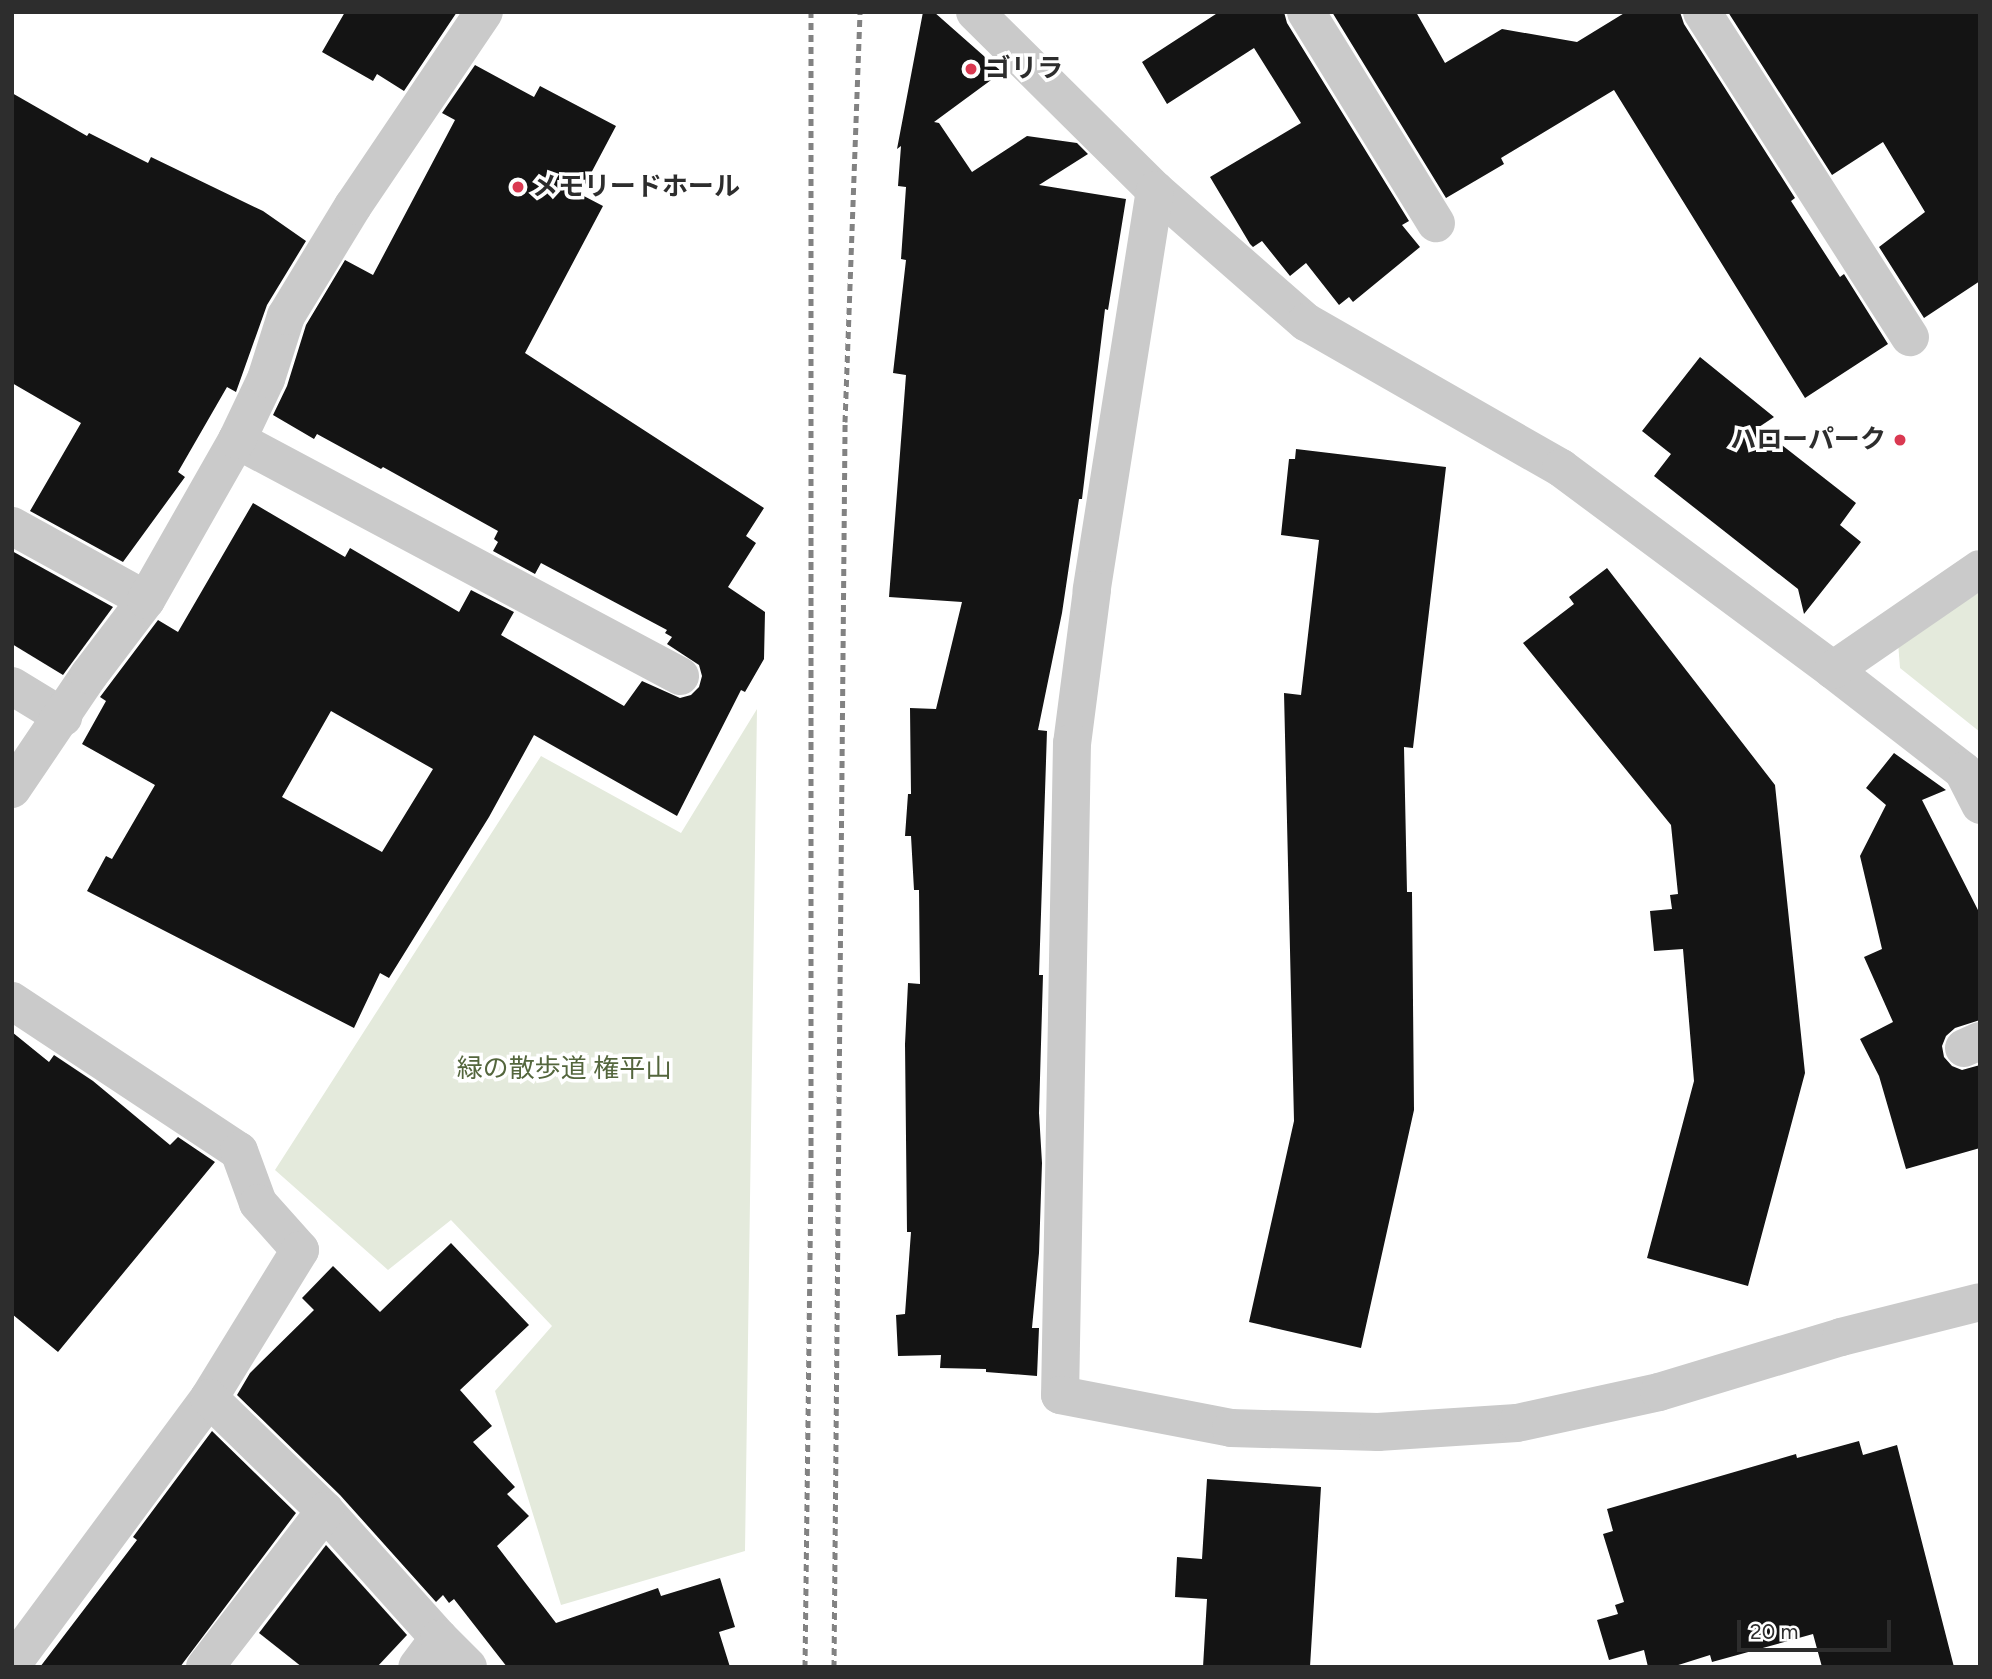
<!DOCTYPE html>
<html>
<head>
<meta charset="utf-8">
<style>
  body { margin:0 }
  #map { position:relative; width:1992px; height:1679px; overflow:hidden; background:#fff; font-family:Figtree,"Noto Sans JP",sans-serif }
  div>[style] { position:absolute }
  .green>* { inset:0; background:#e4eadc }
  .building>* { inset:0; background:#141414 }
  .minor>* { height:38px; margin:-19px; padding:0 19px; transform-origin:19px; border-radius:19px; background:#cacaca }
  .rail>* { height:5px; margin-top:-2.5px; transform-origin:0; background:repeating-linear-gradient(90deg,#828282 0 7px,transparent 0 12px) }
  .dots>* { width:19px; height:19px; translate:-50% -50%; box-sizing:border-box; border:4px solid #fff; border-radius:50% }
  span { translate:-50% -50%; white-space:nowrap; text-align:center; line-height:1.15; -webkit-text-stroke:7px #fff; paint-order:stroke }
  .poi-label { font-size:26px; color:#2d2d2d; font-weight:700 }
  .left { translate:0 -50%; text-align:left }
  .right { translate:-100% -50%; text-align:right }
  .park-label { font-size:26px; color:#54663d }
  .frame { position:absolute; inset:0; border:14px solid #2d2d2d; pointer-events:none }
  .scale { position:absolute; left:1737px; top:1620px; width:154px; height:32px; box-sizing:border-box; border:4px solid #2d2d2d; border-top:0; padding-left:9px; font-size:21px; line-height:24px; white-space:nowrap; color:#2d2d2d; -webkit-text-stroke:5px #fff; paint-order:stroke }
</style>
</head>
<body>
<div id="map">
  <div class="green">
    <div style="clip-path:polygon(1980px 592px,1980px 732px,1900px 668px,1898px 642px)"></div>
    <div style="clip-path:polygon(757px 709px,745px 1551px,561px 1605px,495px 1391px,552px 1326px,451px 1220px,388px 1270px,275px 1170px,541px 756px,681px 833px)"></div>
  </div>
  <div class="building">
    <div style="clip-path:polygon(345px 12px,457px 12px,404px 91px,377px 74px,373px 81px,322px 52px)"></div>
    <div style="clip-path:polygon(923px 12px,934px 12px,1002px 72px,934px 122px,939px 123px,972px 172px,1027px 136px,1077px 143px,1088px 154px,1039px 185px,1126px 199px,1108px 310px,1105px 309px,1082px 499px,1079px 499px,1062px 613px,1038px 730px,1047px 731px,1039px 975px,1043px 975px,1039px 1113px,1042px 1163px,1039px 1253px,1032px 1328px,1039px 1328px,1037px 1376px,986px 1372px,986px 1369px,940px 1368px,941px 1355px,898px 1356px,896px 1315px,905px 1314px,911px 1232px,907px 1232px,905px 1044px,908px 983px,920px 984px,919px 890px,914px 890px,911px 836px,905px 836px,908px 794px,911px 794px,910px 708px,936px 709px,962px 602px,889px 597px,906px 375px,893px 373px,906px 260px,901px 259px,906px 187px,898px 186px,901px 146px,897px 149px)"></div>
    <div style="clip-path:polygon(1219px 12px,1284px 12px,1287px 23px,1409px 221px,1402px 225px,1420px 247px,1353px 302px,1349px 297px,1339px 305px,1306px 263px,1290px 276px,1262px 241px,1253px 247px,1250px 244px,1210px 177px,1301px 123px,1254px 48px,1167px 104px,1142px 62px)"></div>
    <div style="clip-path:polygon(1332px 12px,1416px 12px,1445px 63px,1502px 29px,1577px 42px,1626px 12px,1680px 12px,1684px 24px,1795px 198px,1791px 201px,1840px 277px,1844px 274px,1888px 344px,1805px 398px,1614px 90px,1501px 158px,1504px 164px,1446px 198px)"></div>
    <div style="clip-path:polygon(1728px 12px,1980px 12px,1980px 281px,1924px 318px,1879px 247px,1925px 212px,1883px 142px,1832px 175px)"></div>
    <div style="clip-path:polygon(evenodd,475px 65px,534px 97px,540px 86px,616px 126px,580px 194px,603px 206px,525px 353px,764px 508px,746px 536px,756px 543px,728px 587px,765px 612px,764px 659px,745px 692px,741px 690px,677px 816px,534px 735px,489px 817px,389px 978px,380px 973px,354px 1028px,87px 891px,106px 856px,112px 859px,155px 785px,82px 744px,106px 701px,100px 697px,158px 620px,178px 632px,253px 503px,345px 557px,350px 548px,459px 612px,471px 590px,514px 612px,501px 635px,624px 706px,642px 681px,680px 698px,691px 695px,699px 687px,702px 676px,699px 665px,667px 644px,672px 637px,665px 633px,667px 630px,541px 563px,535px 574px,493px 551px,498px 542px,494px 539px,498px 531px,383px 467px,381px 469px,317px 434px,314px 439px,273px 415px,287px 386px,306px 325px,345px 260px,373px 275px,455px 120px,442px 113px,475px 65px,331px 711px,433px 769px,382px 852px,282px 797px,331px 711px)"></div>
    <div style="clip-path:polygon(12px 93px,87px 136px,89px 133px,148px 163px,151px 157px,263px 211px,306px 241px,267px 305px,236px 392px,227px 387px,178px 472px,185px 477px,123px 562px,30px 511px,81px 423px,12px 383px)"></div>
    <div style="clip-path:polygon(1700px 357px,1774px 417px,1759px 427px,1856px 503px,1840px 525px,1861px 542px,1804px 614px,1798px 589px,1654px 476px,1671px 454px,1642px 431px)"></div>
    <div style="clip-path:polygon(1296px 449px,1446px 467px,1413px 748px,1404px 747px,1407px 892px,1412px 892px,1414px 1110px,1361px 1348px,1249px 1322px,1294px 1121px,1284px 693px,1301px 695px,1319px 540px,1281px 535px,1289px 459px,1295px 459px)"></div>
    <div style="clip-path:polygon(12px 551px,113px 607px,63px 675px,12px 644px)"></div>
    <div style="clip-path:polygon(1607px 568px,1775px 785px,1805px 1073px,1748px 1286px,1647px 1258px,1694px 1081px,1683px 949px,1654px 951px,1650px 911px,1672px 909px,1670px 895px,1678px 894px,1671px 825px,1523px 643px,1574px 604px,1569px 597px)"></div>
    <div style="clip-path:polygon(1894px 753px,1946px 790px,1922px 800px,1980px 914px,1980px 1020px,1955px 1028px,1946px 1036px,1942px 1046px,1944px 1057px,1952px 1066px,1962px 1070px,1980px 1065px,1980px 1148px,1906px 1169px,1879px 1076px,1860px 1039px,1893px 1022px,1864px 957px,1882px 949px,1860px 856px,1886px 805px,1866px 788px)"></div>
    <div style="clip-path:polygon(12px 1032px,49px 1062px,54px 1055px,93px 1081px,170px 1145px,178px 1137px,215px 1162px,58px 1352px,12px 1314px)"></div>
    <div style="clip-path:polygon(451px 1243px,529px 1325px,460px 1390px,492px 1426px,473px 1442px,515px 1487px,507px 1494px,529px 1516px,497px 1546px,556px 1623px,658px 1588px,661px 1596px,720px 1578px,735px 1627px,719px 1632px,730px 1667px,507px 1667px,454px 1599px,449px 1603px,443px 1595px,436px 1602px,340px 1495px,237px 1395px,250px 1373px,314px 1310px,302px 1298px,333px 1266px,380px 1312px)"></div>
    <div style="clip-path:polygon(212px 1431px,296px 1513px,180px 1667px,40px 1667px,137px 1540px,133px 1537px)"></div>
    <div style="clip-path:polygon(1859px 1441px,1863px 1455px,1897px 1445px,1954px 1667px,1822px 1667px,1813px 1634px,1712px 1662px,1710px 1655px,1672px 1667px,1648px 1667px,1644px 1650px,1609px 1660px,1597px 1620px,1618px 1614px,1615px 1605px,1624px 1602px,1603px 1534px,1613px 1531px,1607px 1509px,1796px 1454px,1797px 1458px)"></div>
    <div style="clip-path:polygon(1207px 1479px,1321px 1487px,1310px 1667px,1203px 1667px,1207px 1599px,1175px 1597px,1177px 1557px,1202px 1559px)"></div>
    <div style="clip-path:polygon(326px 1545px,407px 1635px,377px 1667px,302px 1667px,259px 1633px)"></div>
  </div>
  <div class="minor">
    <div style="left:975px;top:12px;width:253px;rotate:44.7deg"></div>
    <div style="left:1155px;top:190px;width:201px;rotate:41.2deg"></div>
    <div style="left:1306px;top:322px;width:294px;rotate:29.8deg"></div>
    <div style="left:1561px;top:468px;width:339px;rotate:36.6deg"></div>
    <div style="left:1833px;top:670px;width:165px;rotate:37.8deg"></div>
    <div style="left:1963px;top:771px;width:38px;rotate:63deg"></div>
    <div style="left:1306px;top:12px;width:248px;rotate:58.4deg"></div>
    <div style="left:1702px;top:12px;width:386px;rotate:57.4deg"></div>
    <div style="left:1155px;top:190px;width:405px;rotate:99deg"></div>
    <div style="left:1092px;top:590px;width:154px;rotate:97.4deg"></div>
    <div style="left:1072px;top:743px;width:652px;rotate:91.05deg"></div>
    <div style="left:1060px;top:1395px;width:174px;rotate:10.9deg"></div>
    <div style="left:1231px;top:1428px;width:147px;rotate:1.6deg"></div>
    <div style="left:1378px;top:1432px;width:139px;rotate:-3.7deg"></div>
    <div style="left:1517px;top:1423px;width:145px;rotate:-12.3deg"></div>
    <div style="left:1659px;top:1392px;width:190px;rotate:-16.8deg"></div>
    <div style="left:1841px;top:1337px;width:143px;rotate:-14.1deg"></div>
    <div style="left:237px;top:440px;width:502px;rotate:28.05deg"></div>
    <div style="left:12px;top:526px;width:153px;rotate:28.9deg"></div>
    <div style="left:1833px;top:670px;width:178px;rotate:-34.5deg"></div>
    <div style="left:12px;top:686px;width:60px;rotate:31.3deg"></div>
    <div style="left:12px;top:789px;width:138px;rotate:-56deg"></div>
    <div style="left:89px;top:675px;width:94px;rotate:-52.8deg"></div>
    <div style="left:146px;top:600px;width:184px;rotate:-60.4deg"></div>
    <div style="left:237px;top:440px;width:68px;rotate:-64.6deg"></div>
    <div style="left:266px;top:379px;width:66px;rotate:-72.4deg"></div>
    <div style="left:286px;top:316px;width:129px;rotate:-58.7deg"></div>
    <div style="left:353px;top:206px;width:234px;rotate:-56deg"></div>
    <div style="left:12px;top:1001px;width:272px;rotate:33.5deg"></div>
    <div style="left:239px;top:1151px;width:55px;rotate:69.9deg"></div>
    <div style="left:258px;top:1203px;width:63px;rotate:48.2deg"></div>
    <div style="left:300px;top:1250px;width:174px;rotate:121.6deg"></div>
    <div style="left:209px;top:1398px;width:331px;rotate:126.5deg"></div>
    <div style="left:1964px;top:1048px;width:17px;rotate:-24deg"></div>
    <div style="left:209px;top:1398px;width:162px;rotate:44.2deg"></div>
    <div style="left:325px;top:1511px;width:171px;rotate:48.1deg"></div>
    <div style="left:439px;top:1638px;width:36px;rotate:127deg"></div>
    <div style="left:439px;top:1638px;width:41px;rotate:45deg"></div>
    <div style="left:205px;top:1667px;width:197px;rotate:-52.4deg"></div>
  </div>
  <div class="rail">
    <div style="left:805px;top:1667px;width:486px;rotate:-89.3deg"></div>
    <div style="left:811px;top:1181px;width:1169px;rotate:-90deg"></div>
    <div style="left:834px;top:1667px;width:1245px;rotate:-89.49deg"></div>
    <div style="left:845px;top:422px;width:410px;rotate:-87.9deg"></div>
  </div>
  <div class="dots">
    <div style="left:971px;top:69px;background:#da3951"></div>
    <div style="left:518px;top:187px;background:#da3951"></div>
    <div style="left:1900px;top:440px;background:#da3951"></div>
  </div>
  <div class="poi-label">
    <span class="left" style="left:985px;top:69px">ゴリラ</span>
    <span class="left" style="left:532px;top:187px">メモリードホール</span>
    <span class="right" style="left:1886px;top:440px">ハローパーク</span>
  </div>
  <div class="park-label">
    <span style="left:564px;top:1069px">緑の散歩道 権平山</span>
  </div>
  <div class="frame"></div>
  <div class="scale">20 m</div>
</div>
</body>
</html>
